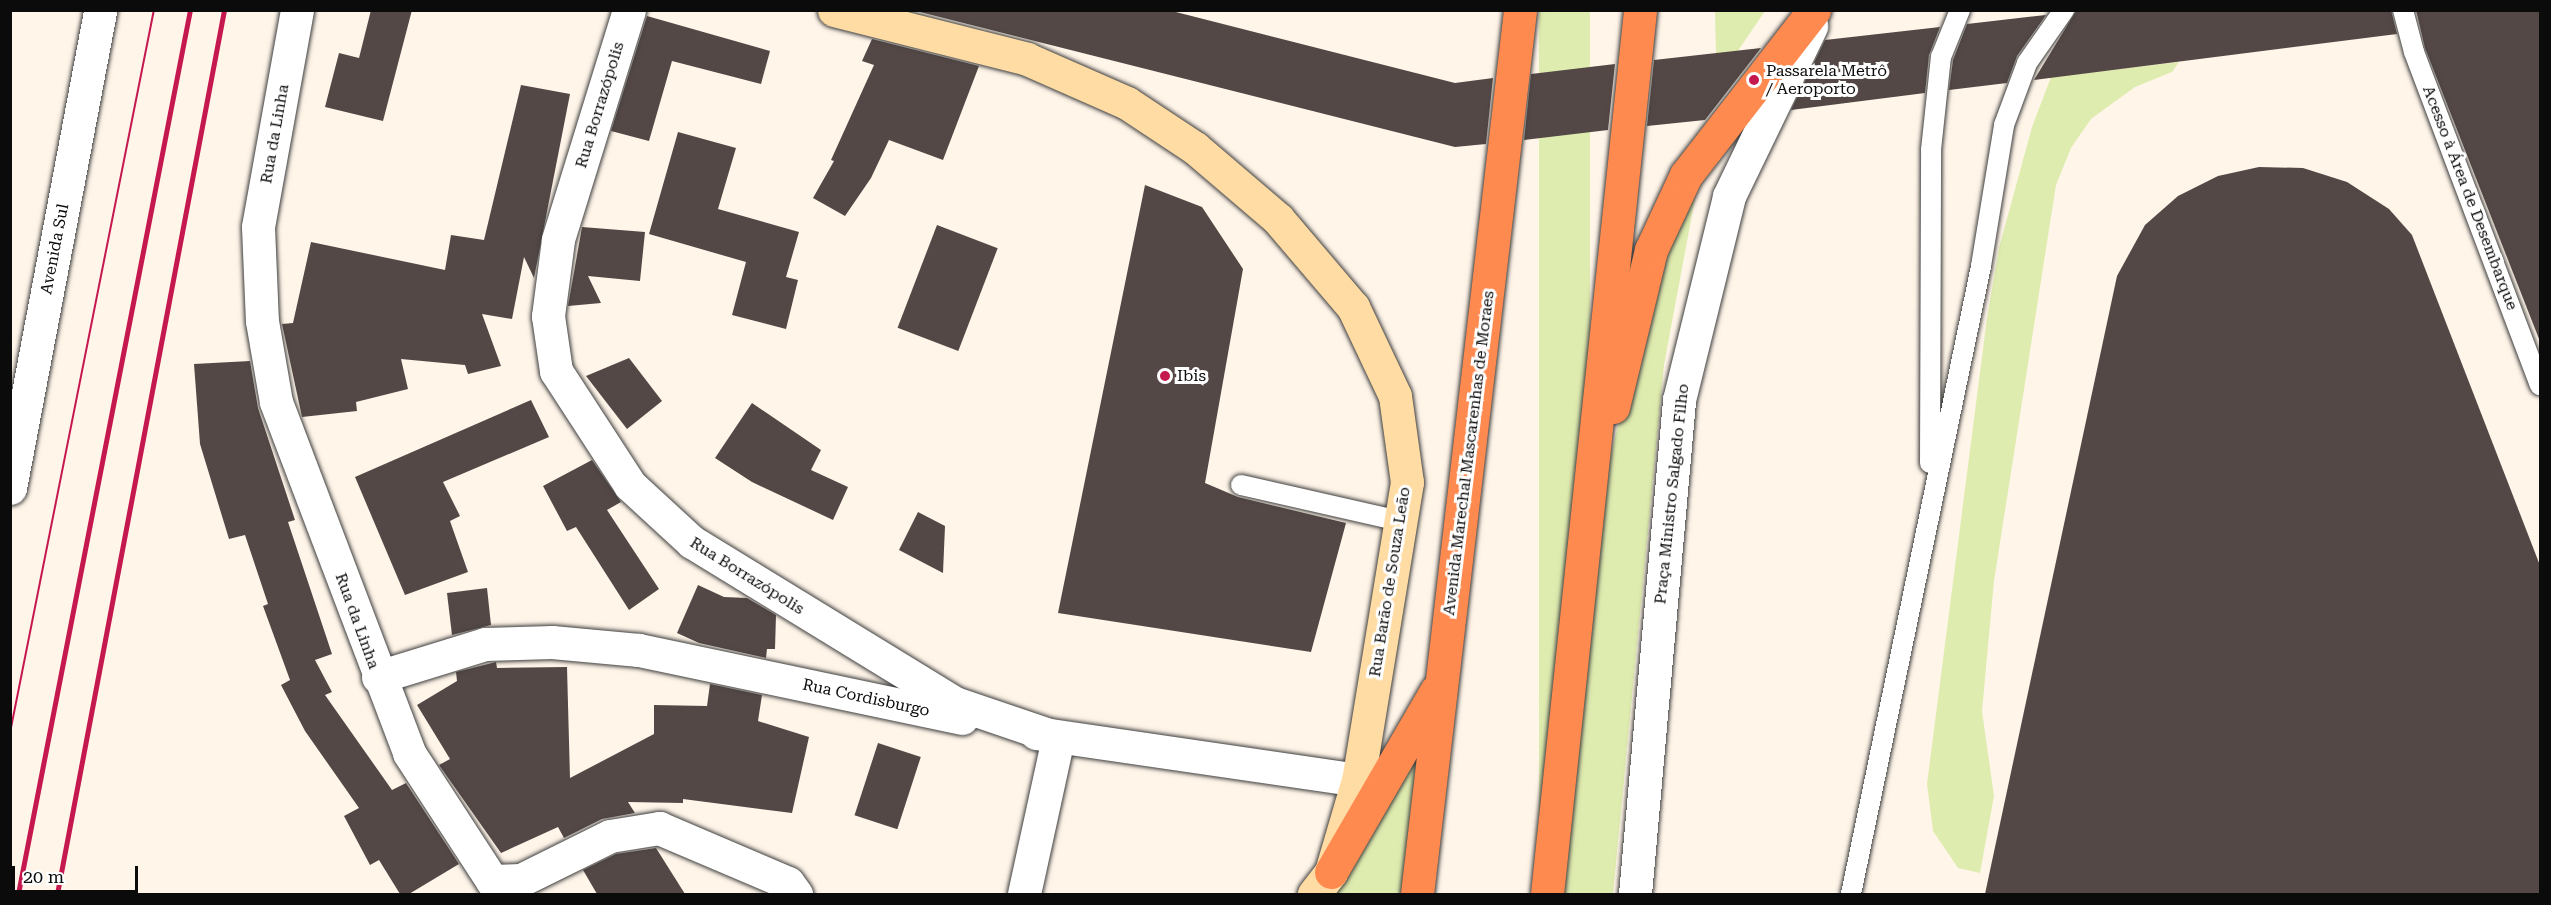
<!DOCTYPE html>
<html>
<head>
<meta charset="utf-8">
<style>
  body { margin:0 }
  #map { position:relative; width:2551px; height:905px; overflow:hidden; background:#fff5e9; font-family:"Roboto Serif",serif }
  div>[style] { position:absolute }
  .green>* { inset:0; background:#dfecaf; transform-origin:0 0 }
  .building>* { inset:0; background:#544846; transform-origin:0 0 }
  .roads { filter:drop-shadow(0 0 2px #3e3e3e) drop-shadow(0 0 2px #3e3e3e) }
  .service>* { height:20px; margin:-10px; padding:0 10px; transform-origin:10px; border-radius:10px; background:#fff }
  .minor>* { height:33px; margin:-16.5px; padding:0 16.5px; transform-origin:16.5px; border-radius:16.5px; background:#fff }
  .tertiary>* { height:33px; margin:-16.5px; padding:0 16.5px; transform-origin:16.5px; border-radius:16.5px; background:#fff }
  .secondary>* { height:33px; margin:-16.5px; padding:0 16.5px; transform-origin:16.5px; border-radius:16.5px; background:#ffdca4 }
  .trunk>* { height:33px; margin:-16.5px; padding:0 16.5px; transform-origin:16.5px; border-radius:16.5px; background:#ff8a50 }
  .tram>* { height:1.5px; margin:-0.75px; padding:0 0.75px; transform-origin:0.75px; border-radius:0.75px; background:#c5184f }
  .rail>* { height:4.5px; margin:-2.25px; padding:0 2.25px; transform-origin:2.25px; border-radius:2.25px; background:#c5184f }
  .dots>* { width:16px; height:16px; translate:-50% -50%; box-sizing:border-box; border:3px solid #fff; border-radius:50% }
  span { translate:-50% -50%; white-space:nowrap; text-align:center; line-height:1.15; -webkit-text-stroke:6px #fff; paint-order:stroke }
  .poi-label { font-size:16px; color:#0b0b0b }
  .left { translate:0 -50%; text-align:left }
  .street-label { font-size:16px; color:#0b0b0b }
  .frame { position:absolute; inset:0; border:12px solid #0b0b0b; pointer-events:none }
  .scale { position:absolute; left:12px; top:866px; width:126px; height:27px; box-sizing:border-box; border:3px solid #0b0b0b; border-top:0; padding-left:8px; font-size:18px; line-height:21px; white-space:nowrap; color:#0b0b0b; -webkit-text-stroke:4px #fff; paint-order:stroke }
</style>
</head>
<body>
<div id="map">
  <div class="green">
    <div style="left:1539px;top:11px;width:51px;height:889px"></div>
    <div style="clip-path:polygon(1715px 11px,1765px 11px,1731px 61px,1716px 55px)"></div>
    <div style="clip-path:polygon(2179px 62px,2172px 72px,2135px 87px,2091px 119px,2071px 148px,2056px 185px,1994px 581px,1982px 711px,1994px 796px,1980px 873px,1958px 868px,1933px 831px,1927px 784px,1987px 318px,1999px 248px,2032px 127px,2051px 77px)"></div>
    <div style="clip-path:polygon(1702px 161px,1664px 365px,1613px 894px,1551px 894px,1589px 541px,1668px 229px)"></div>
    <div style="clip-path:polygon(1430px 709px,1408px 894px,1327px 894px)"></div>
  </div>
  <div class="building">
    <div style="clip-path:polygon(371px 10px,412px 10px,383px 121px,325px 107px,339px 53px,359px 58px)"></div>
    <div style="clip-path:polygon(912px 10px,1168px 10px,1455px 83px,1493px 78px,1486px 144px,1455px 147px)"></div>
    <div style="clip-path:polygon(2391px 10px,2397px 34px,2034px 80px,2076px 11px)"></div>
    <div style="clip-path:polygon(2416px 10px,2541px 10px,2541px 344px,2425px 48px)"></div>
    <div style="clip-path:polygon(2046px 15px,2017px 56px,2007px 83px,1949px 90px,1953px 60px,1967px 24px)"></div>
    <div style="clip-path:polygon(647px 16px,770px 51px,761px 84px,672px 61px,649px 141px,611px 131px)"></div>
    <div style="clip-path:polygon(1940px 27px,1929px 55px,1925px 93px,1791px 110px,1825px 40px)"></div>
    <div style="clip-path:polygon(872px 39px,979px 66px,943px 160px,889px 140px,871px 178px,845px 216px,813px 198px,834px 161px,831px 160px,874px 65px,862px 61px)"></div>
    <div style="clip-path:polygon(1761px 48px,1705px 120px,1647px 126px,1654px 60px)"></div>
    <div style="clip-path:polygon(1615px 64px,1608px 130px,1524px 140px,1531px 74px)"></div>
    <div style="clip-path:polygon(521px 85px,570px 94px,534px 278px,524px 257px,512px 319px,482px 314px,501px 366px,468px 374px,465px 365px,401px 359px,408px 389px,356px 402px,357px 411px,302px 417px,282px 324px,293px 323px,311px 242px,445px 270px,451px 235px,484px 240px)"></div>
    <div style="clip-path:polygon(678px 132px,736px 148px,718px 209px,799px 232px,786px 277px,798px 280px,786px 329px,732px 315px,746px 262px,649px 234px)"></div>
    <div style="clip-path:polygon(2259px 167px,2303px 168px,2347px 182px,2389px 209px,2412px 235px,2541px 568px,2541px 894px,1985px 894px,2117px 276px,2145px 225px,2178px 196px,2218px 176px)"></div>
    <div style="clip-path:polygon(1145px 185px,1202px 207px,1243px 269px,1205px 483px,1238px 497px,1346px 523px,1311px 652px,1058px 613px)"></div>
    <div style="left:937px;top:225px;width:65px;height:110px;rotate:21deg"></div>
    <div style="clip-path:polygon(582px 227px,645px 232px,640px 281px,588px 276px,601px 303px,568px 306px)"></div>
    <div style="clip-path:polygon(629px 358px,662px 401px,627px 429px,586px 376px)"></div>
    <div style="clip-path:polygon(250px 361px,258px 408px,295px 520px,288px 522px,332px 654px,315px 660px,332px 692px,325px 695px,392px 790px,406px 783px,459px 864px,409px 894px,400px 894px,379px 860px,370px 865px,344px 816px,359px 808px,305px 731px,281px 685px,290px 680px,263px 606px,268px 604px,245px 535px,229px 539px,200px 444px,194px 364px)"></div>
    <div style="clip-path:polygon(531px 400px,549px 437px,443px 482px,460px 516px,450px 521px,468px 572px,405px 595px,355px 477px)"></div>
    <div style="clip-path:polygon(752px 403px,821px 450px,811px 470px,848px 487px,833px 520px,752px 482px,715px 458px)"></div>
    <div style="clip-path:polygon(592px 460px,621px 502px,607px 510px,659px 589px,629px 610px,576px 527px,567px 531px,543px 486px)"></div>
    <div style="clip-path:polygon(918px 512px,945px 526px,943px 573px,899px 550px)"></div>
    <div style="clip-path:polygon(698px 585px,724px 597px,747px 598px,776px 615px,775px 649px,767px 649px,766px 658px,699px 643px,677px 633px)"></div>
    <div style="clip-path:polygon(487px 588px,491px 625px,452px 635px,447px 593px)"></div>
    <div style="clip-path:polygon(496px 662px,497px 668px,567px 667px,570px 778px,654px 734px,654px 705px,707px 706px,710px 684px,762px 695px,758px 721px,809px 737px,792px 813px,683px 799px,683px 803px,628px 802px,635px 813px,602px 819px,564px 838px,558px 827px,501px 853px,439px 765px,450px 759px,417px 705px,457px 681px,456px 672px)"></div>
    <div style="left:878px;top:743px;width:45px;height:76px;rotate:18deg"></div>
    <div style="clip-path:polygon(656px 848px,685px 894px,597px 894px,583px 870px,616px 854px)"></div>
  </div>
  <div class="roads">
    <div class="service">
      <div style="left:2403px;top:10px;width:43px;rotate:75.3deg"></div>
      <div style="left:2414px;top:52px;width:356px;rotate:69.3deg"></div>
      <div style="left:1930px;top:463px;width:313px;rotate:-89.8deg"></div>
      <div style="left:1931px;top:150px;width:94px;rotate:-83.9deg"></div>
      <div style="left:1941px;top:57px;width:51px;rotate:-68deg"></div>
      <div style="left:1241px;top:485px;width:163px;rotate:12.8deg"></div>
      <div style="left:1851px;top:894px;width:641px;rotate:-78.3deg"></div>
      <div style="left:1981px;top:266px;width:143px;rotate:-80.7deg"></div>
      <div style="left:2004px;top:125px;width:66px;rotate:-69.6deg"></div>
      <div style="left:2027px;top:63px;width:65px;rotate:-55.1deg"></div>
    </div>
    <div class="minor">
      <div style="left:297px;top:10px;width:220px;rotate:100.2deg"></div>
      <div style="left:258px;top:227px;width:94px;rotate:87.6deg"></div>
      <div style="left:262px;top:321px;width:82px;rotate:80.2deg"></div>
      <div style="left:276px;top:402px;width:375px;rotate:69.2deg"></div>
      <div style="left:409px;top:753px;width:153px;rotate:57deg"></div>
      <div style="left:492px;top:881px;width:29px;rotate:-2deg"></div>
      <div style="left:521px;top:880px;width:99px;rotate:-26.3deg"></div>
      <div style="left:610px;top:836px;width:50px;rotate:-9.3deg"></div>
      <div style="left:659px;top:828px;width:140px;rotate:23.1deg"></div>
      <div style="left:788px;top:883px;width:14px;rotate:54deg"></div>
      <div style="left:629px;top:10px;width:241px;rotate:107.2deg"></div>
      <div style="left:558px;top:240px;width:77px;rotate:97.5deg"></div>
      <div style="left:548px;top:316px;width:56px;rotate:81.7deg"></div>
      <div style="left:556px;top:371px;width:136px;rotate:57deg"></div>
      <div style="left:630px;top:485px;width:84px;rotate:42.6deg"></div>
      <div style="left:692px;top:542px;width:308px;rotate:31.5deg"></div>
      <div style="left:955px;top:703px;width:109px;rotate:18.8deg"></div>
      <div style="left:1058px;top:738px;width:160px;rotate:102.3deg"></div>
      <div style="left:10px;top:488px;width:486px;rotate:-79.3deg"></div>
      <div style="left:378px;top:677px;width:112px;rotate:-17.1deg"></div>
      <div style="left:485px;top:644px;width:67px;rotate:-1.7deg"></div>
      <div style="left:552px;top:642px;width:87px;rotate:5.3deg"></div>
      <div style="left:639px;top:650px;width:330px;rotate:11.9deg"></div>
      <div style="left:1036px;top:733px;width:325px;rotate:8.3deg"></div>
    </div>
    <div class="tertiary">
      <div style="left:1635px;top:894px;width:496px;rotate:-84.9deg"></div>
      <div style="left:1679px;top:400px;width:210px;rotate:-76.2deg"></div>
      <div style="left:1729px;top:196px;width:189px;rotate:-64.2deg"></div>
    </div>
    <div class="secondary">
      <div style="left:834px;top:10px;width:199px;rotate:14.2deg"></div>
      <div style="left:1027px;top:59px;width:109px;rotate:23.7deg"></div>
      <div style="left:1127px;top:103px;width:82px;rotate:33.5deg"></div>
      <div style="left:1195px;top:148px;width:109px;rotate:40.5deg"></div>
      <div style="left:1278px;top:219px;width:116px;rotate:49.6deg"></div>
      <div style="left:1353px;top:307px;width:98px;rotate:64.7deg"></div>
      <div style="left:1395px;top:396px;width:87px;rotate:82.1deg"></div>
      <div style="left:1407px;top:482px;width:302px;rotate:99.3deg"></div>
      <div style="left:1358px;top:780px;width:96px;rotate:106.4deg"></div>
      <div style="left:1331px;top:872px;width:28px;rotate:128deg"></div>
    </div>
    <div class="trunk">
      <div style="left:1613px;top:407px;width:162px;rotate:-76.4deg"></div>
      <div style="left:1651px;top:250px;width:83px;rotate:-65deg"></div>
      <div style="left:1686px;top:175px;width:209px;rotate:-52.2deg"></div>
      <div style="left:1331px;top:872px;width:209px;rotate:-59.9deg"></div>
      <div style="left:1417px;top:894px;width:890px;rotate:-83.35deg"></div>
      <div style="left:1547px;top:894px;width:889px;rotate:-83.99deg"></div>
    </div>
  </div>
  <div class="tram">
    <div style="left:10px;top:733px;width:737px;rotate:-78.74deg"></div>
  </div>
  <div class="rail">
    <div style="left:18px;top:894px;width:901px;rotate:-78.99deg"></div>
    <div style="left:57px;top:894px;width:900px;rotate:-79.3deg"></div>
  </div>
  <div class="dots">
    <div style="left:1754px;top:80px;background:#c5184f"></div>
    <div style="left:1165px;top:376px;background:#c5184f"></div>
  </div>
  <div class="poi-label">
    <span class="left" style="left:1766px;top:80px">Passarela Metrô<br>/ Aeroporto</span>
    <span class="left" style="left:1177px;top:376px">Ibis</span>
  </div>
  <div class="street-label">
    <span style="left:600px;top:105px;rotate:-73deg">Rua Borrazópolis</span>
    <span style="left:275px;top:134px;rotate:-80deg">Rua da Linha</span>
    <span style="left:2470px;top:198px;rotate:69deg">Acesso à Área de Desembarque</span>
    <span style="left:55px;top:249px;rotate:-79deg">Avenida Sul</span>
    <span style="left:1469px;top:453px;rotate:-83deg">Avenida Marechal Mascarenhas de Moraes</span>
    <span style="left:1672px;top:494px;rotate:-84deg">Praça Ministro Salgado Filho</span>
    <span style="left:747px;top:576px;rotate:32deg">Rua Borrazópolis</span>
    <span style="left:1390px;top:582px;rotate:-81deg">Rua Barão de Souza Leão</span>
    <span style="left:357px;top:621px;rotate:70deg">Rua da Linha</span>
    <span style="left:866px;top:698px;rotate:12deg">Rua Cordisburgo</span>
  </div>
  <div class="frame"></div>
  <div class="scale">20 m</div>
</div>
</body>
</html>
